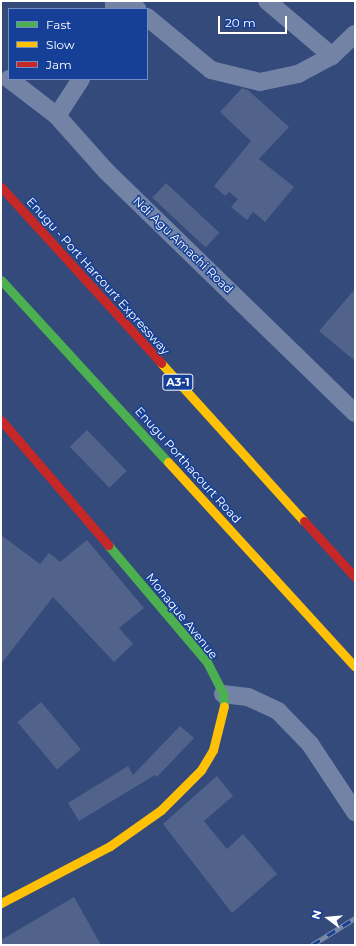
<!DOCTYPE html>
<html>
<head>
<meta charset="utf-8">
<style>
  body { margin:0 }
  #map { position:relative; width:356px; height:946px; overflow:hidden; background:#334a7b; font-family:Montserrat,sans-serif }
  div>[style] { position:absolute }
  .building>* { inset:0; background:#51638a; transform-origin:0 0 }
  .street>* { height:18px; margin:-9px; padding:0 9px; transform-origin:9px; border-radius:9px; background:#7383a6 }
  .fast>* { height:9px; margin:-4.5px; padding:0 4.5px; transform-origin:4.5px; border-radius:4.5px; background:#4caf50 }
  .slow>* { height:9px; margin:-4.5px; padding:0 4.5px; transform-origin:4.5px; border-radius:4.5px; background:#ffc107 }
  .jam>* { height:9px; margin:-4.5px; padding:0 4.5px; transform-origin:4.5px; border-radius:4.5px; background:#c62828 }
  .rail>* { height:4.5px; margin-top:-2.25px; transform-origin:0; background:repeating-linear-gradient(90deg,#164098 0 9px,#7e8cab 0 18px); box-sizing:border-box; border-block:1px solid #7e8cab }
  span { translate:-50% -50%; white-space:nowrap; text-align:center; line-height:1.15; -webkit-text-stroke:3px #164098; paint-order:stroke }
  .shield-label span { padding:1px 3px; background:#164098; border:1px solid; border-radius:3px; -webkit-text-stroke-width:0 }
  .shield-label { font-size:11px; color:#fff; font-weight:700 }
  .street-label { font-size:12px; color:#fff }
  .frame { position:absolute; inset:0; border:2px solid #fff; pointer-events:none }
  .legend { position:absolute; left:8px; top:8px; width:140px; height:72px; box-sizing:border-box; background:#164098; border:1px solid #738cc1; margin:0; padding:5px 7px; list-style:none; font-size:12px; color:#fff }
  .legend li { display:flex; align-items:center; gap:8px; height:20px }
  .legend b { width:20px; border:1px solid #738cc1 }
  .north { position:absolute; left:308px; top:898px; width:40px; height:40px; -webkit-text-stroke:3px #164098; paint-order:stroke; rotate:286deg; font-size:11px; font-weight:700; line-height:16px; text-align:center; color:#fff }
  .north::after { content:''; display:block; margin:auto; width:14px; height:18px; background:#fff; clip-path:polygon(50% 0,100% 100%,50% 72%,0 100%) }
  .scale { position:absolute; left:218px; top:16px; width:69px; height:18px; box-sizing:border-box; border:2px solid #fff; border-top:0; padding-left:5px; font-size:12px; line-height:14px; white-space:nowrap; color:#fff; -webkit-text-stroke:3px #164098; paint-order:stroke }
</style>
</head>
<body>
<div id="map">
  <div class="building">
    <div style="clip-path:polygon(242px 88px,248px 90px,289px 127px,259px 159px,294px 187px,265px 222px,253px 212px,247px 220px,231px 207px,238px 199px,229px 192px,225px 196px,214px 186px,251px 141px,220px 112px)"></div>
    <div style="left:166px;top:183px;width:73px;height:20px;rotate:43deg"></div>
    <div style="clip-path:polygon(355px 289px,355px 361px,319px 331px)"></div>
    <div style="left:87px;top:430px;width:57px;height:24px;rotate:46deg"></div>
    <div style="clip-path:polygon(1px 535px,40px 564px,49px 553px,60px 562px,87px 540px,144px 608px,119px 628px,133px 644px,114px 662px,53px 597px,1px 664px)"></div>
    <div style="left:41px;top:702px;width:62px;height:31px;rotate:50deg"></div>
    <div style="clip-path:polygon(180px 726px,194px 738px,157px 777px,155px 775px,79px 821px,68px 803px,128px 766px,133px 775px)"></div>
    <div style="clip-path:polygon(217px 776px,233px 796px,204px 821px,227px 849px,243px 834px,277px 874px,232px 913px,163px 824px)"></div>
    <div style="clip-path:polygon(74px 897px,101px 945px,1px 945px,1px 940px)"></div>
  </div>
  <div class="street">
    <div style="left:126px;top:1px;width:14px;rotate:36deg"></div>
    <div style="left:267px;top:1px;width:85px;rotate:40.2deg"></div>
    <div style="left:114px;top:9px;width:8px;rotate:-90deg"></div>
    <div style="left:147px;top:17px;width:83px;rotate:39.6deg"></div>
    <div style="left:211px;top:70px;width:50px;rotate:13.8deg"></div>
    <div style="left:260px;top:82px;width:39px;rotate:-12deg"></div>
    <div style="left:298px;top:74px;width:38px;rotate:-28deg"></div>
    <div style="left:332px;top:56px;width:32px;rotate:-44deg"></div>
    <div style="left:9px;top:79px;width:61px;rotate:37.6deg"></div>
    <div style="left:57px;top:116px;width:74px;rotate:48.3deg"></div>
    <div style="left:106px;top:171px;width:347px;rotate:44.2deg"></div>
    <div style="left:57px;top:116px;width:44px;rotate:-57deg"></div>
    <div style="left:223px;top:694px;width:25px;rotate:7deg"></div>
    <div style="left:248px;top:697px;width:33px;rotate:25deg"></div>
    <div style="left:278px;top:711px;width:46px;rotate:45.9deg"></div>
    <div style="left:310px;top:744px;width:82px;rotate:56.5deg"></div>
  </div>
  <div class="fast">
    <div style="left:1px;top:280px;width:247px;rotate:47.5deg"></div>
    <div style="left:108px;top:545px;width:153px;rotate:49.8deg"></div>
    <div style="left:207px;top:662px;width:36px;rotate:63deg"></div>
    <div style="left:223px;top:694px;width:12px;rotate:85deg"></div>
  </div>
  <div class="slow">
    <div style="left:161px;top:363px;width:213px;rotate:47.9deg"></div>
    <div style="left:168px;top:462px;width:277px;rotate:47.6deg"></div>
    <div style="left:1px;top:903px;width:123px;rotate:-27.6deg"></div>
    <div style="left:110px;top:846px;width:62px;rotate:-35.2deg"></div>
    <div style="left:161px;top:810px;width:57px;rotate:-45deg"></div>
    <div style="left:201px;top:770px;width:23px;rotate:-59deg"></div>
    <div style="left:213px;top:750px;width:45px;rotate:-76deg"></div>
  </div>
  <div class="jam">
    <div style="left:1px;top:187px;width:238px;rotate:47.7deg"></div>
    <div style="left:1px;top:420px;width:165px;rotate:49.4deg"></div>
    <div style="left:304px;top:521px;width:76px;rotate:47.7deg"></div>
  </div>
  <div class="rail">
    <div style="left:312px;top:945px;width:51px;rotate:-32.1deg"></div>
  </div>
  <div class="shield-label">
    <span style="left:178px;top:382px">A3-1</span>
  </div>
  <div class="street-label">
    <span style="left:183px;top:245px;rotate:44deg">Ndi Agu Amachi Road</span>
    <span style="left:98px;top:276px;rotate:48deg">Enugu - Port Harcourt Expressway</span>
    <span style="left:188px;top:465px;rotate:48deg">Enugu Porthacourt Road</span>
    <span style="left:182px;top:616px;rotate:51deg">Monaque Avenue</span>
  </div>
  <div class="frame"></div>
  <ul class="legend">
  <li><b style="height:5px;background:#4caf50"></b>Fast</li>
  <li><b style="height:5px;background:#ffc107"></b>Slow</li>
  <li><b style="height:5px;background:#c62828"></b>Jam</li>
  </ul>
  <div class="north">N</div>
  <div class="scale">20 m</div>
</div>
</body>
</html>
